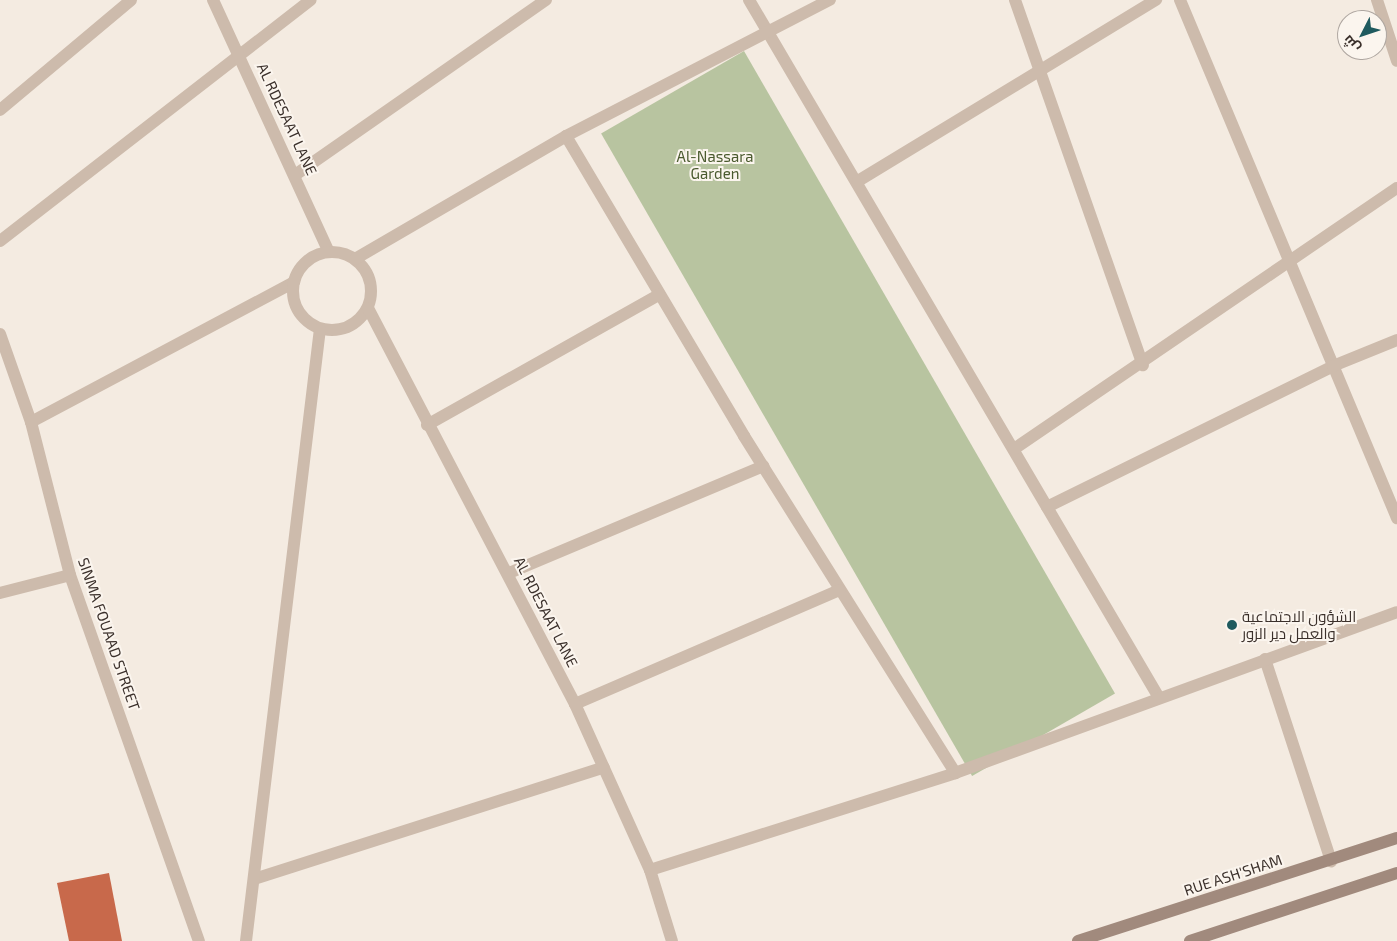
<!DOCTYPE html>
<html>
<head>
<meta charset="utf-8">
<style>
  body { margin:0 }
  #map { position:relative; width:1397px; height:941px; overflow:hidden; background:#f4ebe1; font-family:"Exo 2",Cairo,sans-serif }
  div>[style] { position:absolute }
  .green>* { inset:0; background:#b8c4a0; transform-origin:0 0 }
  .building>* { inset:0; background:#c8694b }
  .minor>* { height:12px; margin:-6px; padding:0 6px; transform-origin:6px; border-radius:6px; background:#cdbbac }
  .tertiary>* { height:12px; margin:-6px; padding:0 6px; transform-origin:6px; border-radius:6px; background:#cdbbac }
  .tertiary>.ring { margin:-6px; padding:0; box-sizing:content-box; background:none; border:12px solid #cdbbac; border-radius:50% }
  .secondary>* { height:12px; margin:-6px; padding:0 6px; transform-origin:6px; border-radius:6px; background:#a18a7d }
  .dots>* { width:14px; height:14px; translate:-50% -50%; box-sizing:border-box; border:2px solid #fbf5ee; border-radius:50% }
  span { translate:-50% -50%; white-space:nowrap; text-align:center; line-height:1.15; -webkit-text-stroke:4px #fbf5ee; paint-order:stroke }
  .street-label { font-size:15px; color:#3b302b }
  .park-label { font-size:15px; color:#4a5a2e }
  .poi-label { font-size:15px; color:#3b302b }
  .left { translate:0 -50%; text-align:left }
  .north { position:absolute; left:1337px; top:10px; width:50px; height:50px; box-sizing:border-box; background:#fbf5ee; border:1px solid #aea6a0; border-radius:50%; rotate:229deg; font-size:14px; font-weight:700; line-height:20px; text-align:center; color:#3b302b }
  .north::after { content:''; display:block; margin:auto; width:18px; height:22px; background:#1f5a5e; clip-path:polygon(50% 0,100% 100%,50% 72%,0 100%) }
</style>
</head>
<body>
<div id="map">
  <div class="green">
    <div style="left:744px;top:51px;width:742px;height:165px;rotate:60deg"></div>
  </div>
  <div class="building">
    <div style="clip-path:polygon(109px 873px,122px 941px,69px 941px,57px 883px)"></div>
  </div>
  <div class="minor">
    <div style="left:749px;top:0;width:807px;rotate:59.56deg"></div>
    <div style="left:1015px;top:0;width:387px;rotate:70.7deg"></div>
    <div style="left:1180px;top:0;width:562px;rotate:67.27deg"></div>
    <div style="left:1377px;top:0;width:64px;rotate:71.8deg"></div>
    <div style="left:0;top:110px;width:171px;rotate:-40deg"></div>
    <div style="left:566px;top:136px;width:349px;rotate:59.3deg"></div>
    <div style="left:744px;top:436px;width:398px;rotate:57.9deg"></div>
    <div style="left:295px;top:175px;width:306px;rotate:-34.9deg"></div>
    <div style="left:858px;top:181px;width:349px;rotate:-31.3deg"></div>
    <div style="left:0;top:241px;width:393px;rotate:-37.8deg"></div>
    <div style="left:0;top:334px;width:93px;rotate:70.6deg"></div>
    <div style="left:31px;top:422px;width:158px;rotate:75.7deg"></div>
    <div style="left:70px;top:575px;width:388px;rotate:70.6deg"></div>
    <div style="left:31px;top:422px;width:298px;rotate:-28deg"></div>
    <div style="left:427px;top:425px;width:266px;rotate:-29.3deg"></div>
    <div style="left:1014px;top:449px;width:463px;rotate:-34.3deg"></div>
    <div style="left:1047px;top:507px;width:319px;rotate:-26.2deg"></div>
    <div style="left:1333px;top:366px;width:69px;rotate:-22.1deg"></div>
    <div style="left:509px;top:573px;width:276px;rotate:-22.8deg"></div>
    <div style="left:0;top:593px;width:72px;rotate:-14.4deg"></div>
    <div style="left:1265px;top:659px;width:213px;rotate:71.9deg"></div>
    <div style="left:575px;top:704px;width:288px;rotate:-23.3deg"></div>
    <div style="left:650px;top:870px;width:320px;rotate:-17.6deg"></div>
    <div style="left:955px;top:773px;width:470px;rotate:-20deg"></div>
    <div style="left:254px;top:879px;width:367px;rotate:-17.7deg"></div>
  </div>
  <div class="tertiary">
    <div style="left:213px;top:0;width:277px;rotate:65.3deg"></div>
    <div class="ring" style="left:293px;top:252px;width:66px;height:66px"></div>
    <div style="left:355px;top:259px;width:244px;rotate:-30.2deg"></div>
    <div style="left:566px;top:136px;width:297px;rotate:-27.3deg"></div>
    <div style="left:368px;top:308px;width:447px;rotate:62.4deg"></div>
    <div style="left:575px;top:704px;width:182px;rotate:65.7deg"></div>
    <div style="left:650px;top:870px;width:74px;rotate:72.8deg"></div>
    <div style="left:246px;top:941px;width:616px;rotate:-83.11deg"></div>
  </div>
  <div class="secondary">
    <div style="left:1078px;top:941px;width:335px;rotate:-17.9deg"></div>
    <div style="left:1190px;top:941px;width:218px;rotate:-18.2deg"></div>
  </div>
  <div class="dots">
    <div style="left:1232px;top:625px;background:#1f5a5e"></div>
  </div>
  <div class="street-label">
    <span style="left:287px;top:119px;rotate:65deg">AL RDESAAT LANE</span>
    <span style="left:546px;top:612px;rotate:63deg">AL RDESAAT LANE</span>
    <span style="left:109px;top:634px;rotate:71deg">SINMA FOUAAD STREET</span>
    <span style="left:1233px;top:875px;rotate:-18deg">RUE ASH'SHAM</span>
  </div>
  <div class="park-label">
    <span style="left:715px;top:165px">Al-Nassara<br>Garden</span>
  </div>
  <div class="poi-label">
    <span class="left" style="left:1242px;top:625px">الشؤون الاجتماعية<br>والعمل دير الزور</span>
  </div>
  <div class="north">ش</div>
</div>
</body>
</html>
